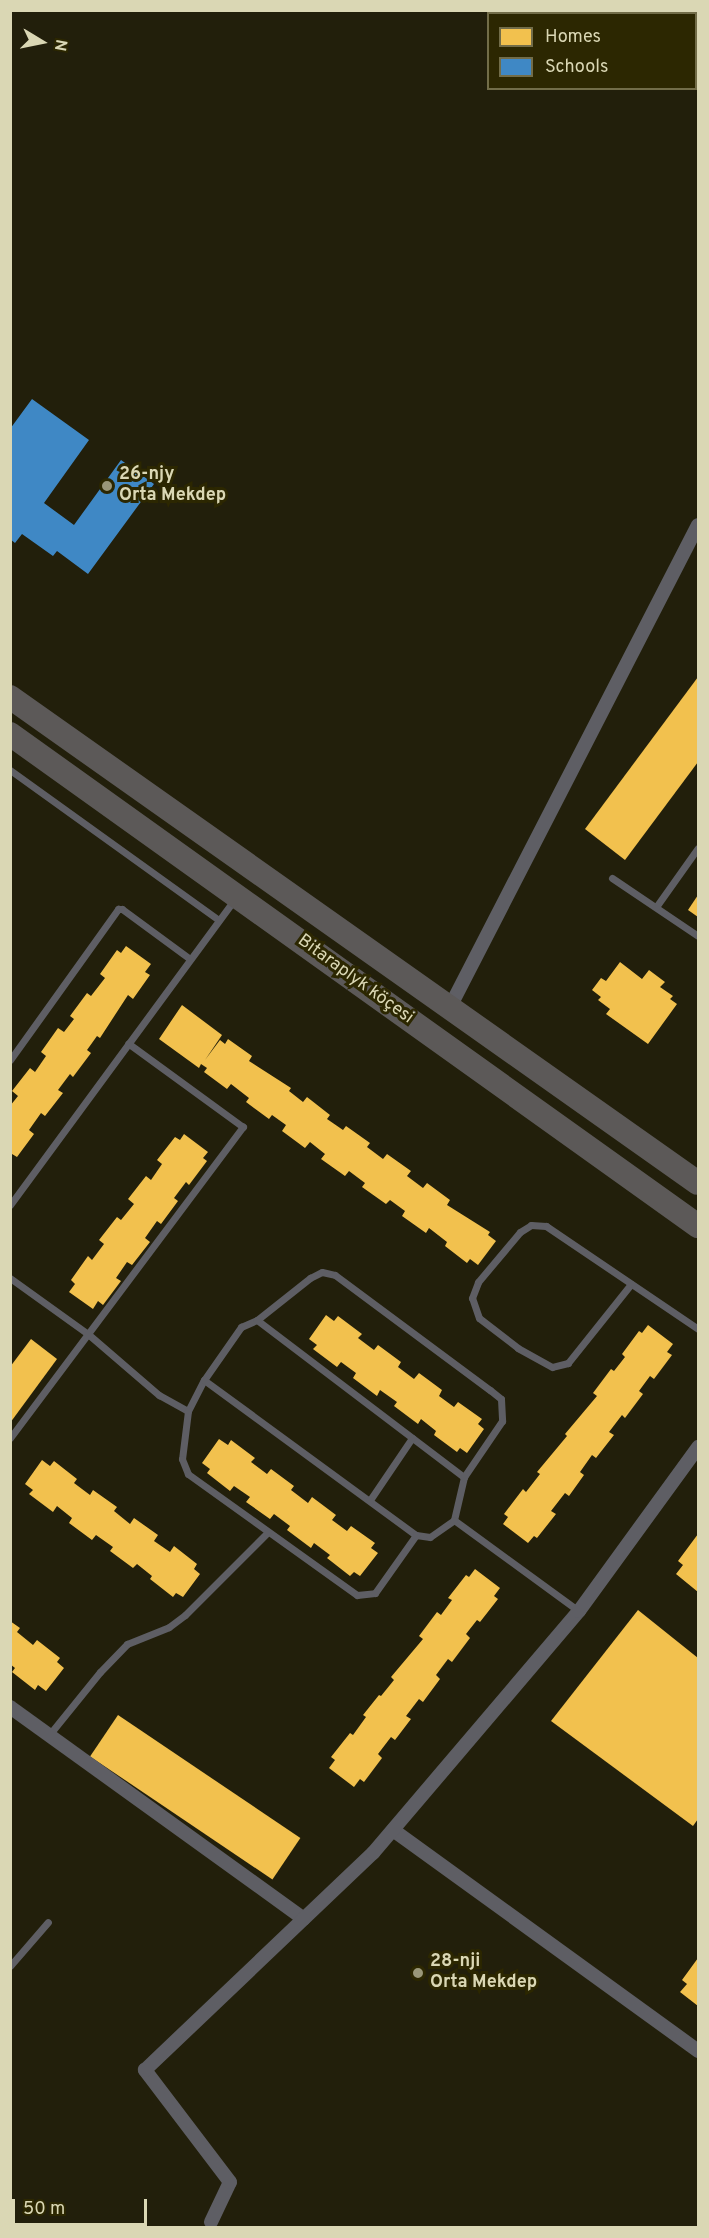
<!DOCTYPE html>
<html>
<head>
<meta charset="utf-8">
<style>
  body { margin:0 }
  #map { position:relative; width:709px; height:2238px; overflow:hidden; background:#221f0b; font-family:Overpass,sans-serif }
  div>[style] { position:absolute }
  .homes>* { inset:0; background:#f2c14e; transform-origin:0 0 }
  .schools>* { inset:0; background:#3f88c5 }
  .service>* { height:7px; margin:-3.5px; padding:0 3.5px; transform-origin:3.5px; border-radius:3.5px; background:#5e5e64 }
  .minor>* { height:14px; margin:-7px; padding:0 7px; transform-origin:7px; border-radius:7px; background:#5e5e64 }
  .trunk>* { height:24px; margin:-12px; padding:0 12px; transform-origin:12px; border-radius:12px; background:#5c5958 }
  .dots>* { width:16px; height:16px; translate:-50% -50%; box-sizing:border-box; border:3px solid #2c2701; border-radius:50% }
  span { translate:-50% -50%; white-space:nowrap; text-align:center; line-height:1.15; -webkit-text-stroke:6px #2c2701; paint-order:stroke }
  .poi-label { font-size:18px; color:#dad7b4; font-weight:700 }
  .left { translate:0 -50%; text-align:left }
  .street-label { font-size:18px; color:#dad7b4 }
  .frame { position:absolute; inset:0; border:12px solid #dad7b4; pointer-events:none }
  .legend { position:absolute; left:487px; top:12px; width:210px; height:78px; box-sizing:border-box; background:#2c2701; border:2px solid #726d49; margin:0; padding:8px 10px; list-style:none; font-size:18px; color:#dad7b4 }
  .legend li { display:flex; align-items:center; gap:12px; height:30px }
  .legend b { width:30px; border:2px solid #726d49 }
  .north { position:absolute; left:12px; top:12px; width:60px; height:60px; -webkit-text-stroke:4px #2c2701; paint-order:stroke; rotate:100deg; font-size:16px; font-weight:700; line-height:24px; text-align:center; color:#dad7b4 }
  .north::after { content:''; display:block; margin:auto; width:21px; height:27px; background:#dad7b4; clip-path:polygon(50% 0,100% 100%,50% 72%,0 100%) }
  .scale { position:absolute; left:12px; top:2199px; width:135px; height:27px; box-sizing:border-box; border:3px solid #dad7b4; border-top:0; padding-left:8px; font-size:18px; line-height:21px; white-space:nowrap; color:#dad7b4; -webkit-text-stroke:4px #2c2701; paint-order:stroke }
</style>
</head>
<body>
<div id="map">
  <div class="homes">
    <div style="clip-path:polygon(698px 677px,698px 762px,625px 860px,585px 829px)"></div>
    <div style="clip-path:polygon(698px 895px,698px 917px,688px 910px)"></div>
    <div style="clip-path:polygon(126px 946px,151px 964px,145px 972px,150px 975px,133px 999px,128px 995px,100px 1038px,97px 1036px,87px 1050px,91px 1053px,73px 1077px,70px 1074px,58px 1090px,63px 1093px,45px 1116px,41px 1113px,29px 1130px,34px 1134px,17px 1157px,12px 1154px,10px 1156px,10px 1106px,18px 1096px,12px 1091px,30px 1068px,35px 1072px,46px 1056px,41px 1052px,58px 1028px,64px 1032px,74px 1019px,70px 1016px,87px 993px,91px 996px,105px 978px,100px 974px,117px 950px,121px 953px)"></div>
    <div style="clip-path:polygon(620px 962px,642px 979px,649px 970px,665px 982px,660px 987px,673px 996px,670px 999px,677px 1004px,648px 1044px,606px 1014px,610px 1009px,598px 1000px,601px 997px,592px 990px,601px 978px,606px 981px)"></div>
    <div style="clip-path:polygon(182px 1005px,222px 1035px,205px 1060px,220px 1040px,225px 1044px,228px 1039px,252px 1056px,249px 1061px,291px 1088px,289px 1091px,303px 1102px,307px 1097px,330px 1115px,327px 1119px,343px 1130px,346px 1126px,370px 1143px,367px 1147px,383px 1159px,387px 1154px,411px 1171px,407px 1176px,423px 1188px,427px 1183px,450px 1200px,447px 1205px,490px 1232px,488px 1235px,496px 1241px,478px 1265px,470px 1259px,467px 1263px,445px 1246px,447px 1242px,429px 1228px,426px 1233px,402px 1216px,405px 1211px,390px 1200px,386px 1204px,362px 1187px,365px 1183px,349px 1171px,345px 1176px,321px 1159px,325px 1154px,310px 1142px,305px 1148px,282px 1131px,286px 1125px,272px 1115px,269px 1119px,246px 1102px,249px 1098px,231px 1084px,227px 1089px,204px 1072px,207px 1068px,201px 1064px,199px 1068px,159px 1039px)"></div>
    <div style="clip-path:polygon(184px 1134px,208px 1152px,203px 1158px,207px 1161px,189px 1185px,186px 1182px,174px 1198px,178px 1201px,161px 1224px,157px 1221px,145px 1238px,150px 1242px,132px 1265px,127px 1262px,116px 1278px,121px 1281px,103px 1305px,98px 1301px,93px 1309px,69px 1292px,75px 1284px,71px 1280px,88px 1256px,92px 1260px,104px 1244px,99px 1240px,117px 1217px,121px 1220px,134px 1204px,128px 1199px,146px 1176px,151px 1180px,162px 1164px,157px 1160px,175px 1137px,180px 1140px)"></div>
    <div style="clip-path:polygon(326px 1315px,334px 1321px,338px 1316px,362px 1334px,358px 1338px,374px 1350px,378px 1345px,401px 1362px,398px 1367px,414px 1379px,419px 1373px,442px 1390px,439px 1396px,454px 1407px,458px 1402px,482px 1419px,478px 1424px,484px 1429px,467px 1453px,460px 1448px,457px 1452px,434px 1435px,436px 1431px,421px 1419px,418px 1424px,394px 1406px,397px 1402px,380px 1390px,377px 1396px,353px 1378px,356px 1373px,341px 1362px,337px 1367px,313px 1349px,317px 1345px,309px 1339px)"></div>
    <div style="clip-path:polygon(648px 1325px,673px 1344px,667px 1352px,672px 1355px,654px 1379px,650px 1376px,639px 1391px,643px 1394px,625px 1418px,622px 1415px,609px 1432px,614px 1435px,596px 1458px,592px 1455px,580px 1472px,584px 1475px,569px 1496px,565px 1493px,551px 1511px,556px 1514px,537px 1538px,534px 1536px,528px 1543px,503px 1524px,508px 1517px,504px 1514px,523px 1489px,526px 1492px,540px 1474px,537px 1472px,567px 1436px,565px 1434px,597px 1396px,593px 1393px,611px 1369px,614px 1371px,625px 1357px,622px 1354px,639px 1331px,642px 1333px)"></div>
    <div style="clip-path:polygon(31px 1339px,57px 1359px,10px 1423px,10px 1367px)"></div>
    <div style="clip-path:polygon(219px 1439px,228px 1445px,231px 1440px,255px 1458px,251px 1462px,267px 1474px,271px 1469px,294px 1486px,291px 1490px,308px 1503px,312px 1497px,336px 1515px,332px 1520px,347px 1531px,351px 1526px,375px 1543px,371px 1548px,378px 1553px,360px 1576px,354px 1572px,350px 1576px,327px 1558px,330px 1555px,314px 1543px,311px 1548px,287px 1530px,290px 1526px,274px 1514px,270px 1519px,246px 1502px,250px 1497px,234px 1486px,230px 1491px,207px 1473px,210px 1469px,202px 1463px)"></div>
    <div style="clip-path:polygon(42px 1460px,50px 1466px,54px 1461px,77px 1479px,74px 1483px,90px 1495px,93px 1490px,117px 1507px,114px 1511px,130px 1524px,134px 1518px,158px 1535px,154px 1541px,170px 1552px,174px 1546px,197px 1564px,194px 1569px,200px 1574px,183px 1597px,176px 1593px,173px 1597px,150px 1579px,152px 1576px,137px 1564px,133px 1568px,110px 1551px,113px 1547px,96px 1535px,92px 1540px,69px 1523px,72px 1518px,57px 1506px,53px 1512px,29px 1494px,33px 1490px,25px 1484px)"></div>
    <div style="clip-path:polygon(698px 1534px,698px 1592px,676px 1574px,683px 1565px,678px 1561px)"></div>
    <div style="clip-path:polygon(475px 1569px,500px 1588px,494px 1596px,498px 1599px,480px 1622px,477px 1620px,466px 1634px,470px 1638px,452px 1662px,448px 1659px,436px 1675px,440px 1679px,423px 1702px,419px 1699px,406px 1716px,411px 1719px,395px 1740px,391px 1737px,378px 1754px,382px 1758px,364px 1782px,360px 1779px,354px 1787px,329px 1768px,335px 1760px,331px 1757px,350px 1733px,353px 1735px,366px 1717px,363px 1715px,379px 1695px,381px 1696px,394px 1680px,391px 1677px,423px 1639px,419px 1636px,437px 1612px,441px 1615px,452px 1600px,448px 1598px,466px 1575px,469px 1577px)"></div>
    <div style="clip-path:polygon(638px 1610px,698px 1658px,698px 1819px,693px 1826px,551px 1721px)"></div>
    <div style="clip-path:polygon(10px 1621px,20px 1628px,17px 1632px,33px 1645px,37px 1640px,60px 1658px,57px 1662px,64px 1668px,46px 1691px,38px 1685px,35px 1690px,12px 1672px,15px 1668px,10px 1664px)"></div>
    <div style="left:118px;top:1715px;width:220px;height:50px;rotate:34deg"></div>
    <div style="clip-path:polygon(698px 1958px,698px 2006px,680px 1992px,687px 1984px,682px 1980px)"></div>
  </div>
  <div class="schools">
    <div style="clip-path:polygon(32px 399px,89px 440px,44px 503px,74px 525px,121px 460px,154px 484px,88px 574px,57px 551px,53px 556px,22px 534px,15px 543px,10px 539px,10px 429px)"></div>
  </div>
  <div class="service">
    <div style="left:10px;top:770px;width:257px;rotate:35.7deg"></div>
    <div style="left:612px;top:878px;width:104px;rotate:34deg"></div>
    <div style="left:656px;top:907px;width:72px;rotate:-54.6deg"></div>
    <div style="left:10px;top:1060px;width:186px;rotate:-54.4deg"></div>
    <div style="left:118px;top:909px;width:4px"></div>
    <div style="left:122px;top:909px;width:84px;rotate:36.3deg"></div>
    <div style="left:10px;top:1205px;width:378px;rotate:-53.7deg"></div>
    <div style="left:10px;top:1278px;width:96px;rotate:35.7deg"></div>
    <div style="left:88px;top:1334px;width:94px;rotate:40.7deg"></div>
    <div style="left:159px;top:1395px;width:33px;rotate:29deg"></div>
    <div style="left:188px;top:1411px;width:35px;rotate:-63deg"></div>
    <div style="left:204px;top:1380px;width:65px;rotate:-55.1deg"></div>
    <div style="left:241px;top:1327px;width:17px;rotate:-24deg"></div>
    <div style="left:257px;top:1320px;width:260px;rotate:37.2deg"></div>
    <div style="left:464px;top:1477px;width:44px;rotate:103.1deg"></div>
    <div style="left:454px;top:1520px;width:155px;rotate:36.1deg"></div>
    <div style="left:631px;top:1284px;width:101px;rotate:128.6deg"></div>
    <div style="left:568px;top:1363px;width:16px;rotate:166deg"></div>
    <div style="left:552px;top:1367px;width:39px;rotate:-151deg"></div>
    <div style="left:518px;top:1348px;width:49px;rotate:-142.4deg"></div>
    <div style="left:479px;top:1318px;width:21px;rotate:-109deg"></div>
    <div style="left:472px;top:1298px;width:17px;rotate:-69deg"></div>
    <div style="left:478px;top:1282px;width:65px;rotate:-50deg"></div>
    <div style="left:520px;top:1232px;width:13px;rotate:-32deg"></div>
    <div style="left:531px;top:1225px;width:15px;rotate:4deg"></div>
    <div style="left:546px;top:1226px;width:184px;rotate:34.1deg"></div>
    <div style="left:257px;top:1320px;width:68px;rotate:-38.4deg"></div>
    <div style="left:310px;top:1278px;width:13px;rotate:-27deg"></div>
    <div style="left:322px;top:1272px;width:13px;rotate:13deg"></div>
    <div style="left:335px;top:1275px;width:193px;rotate:36.6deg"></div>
    <div style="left:490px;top:1390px;width:14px;rotate:39deg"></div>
    <div style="left:501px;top:1399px;width:22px;rotate:87deg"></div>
    <div style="left:502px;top:1421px;width:68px;rotate:124.2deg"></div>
    <div style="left:204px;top:1380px;width:263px;rotate:36.2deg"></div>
    <div style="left:416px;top:1535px;width:14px;rotate:8deg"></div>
    <div style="left:430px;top:1537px;width:29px;rotate:-35deg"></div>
    <div style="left:188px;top:1411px;width:48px;rotate:97.1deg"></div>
    <div style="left:182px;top:1459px;width:16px;rotate:68deg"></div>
    <div style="left:188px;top:1474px;width:208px;rotate:35.6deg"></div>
    <div style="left:357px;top:1595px;width:18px;rotate:-6deg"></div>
    <div style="left:375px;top:1593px;width:71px;rotate:-54.7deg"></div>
    <div style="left:10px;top:1438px;width:389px;rotate:-53.2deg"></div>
    <div style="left:243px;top:1127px;width:142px;rotate:-143.9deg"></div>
    <div style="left:370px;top:1500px;width:75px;rotate:-55.9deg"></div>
    <div style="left:49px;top:1735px;width:81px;rotate:-51deg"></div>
    <div style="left:100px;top:1672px;width:39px;rotate:-46deg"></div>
    <div style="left:127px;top:1644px;width:45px;rotate:-22deg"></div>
    <div style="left:169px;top:1627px;width:20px;rotate:-37deg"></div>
    <div style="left:185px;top:1615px;width:117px;rotate:-45deg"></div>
    <div style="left:10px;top:1966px;width:58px;rotate:-49.2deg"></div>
  </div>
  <div class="minor">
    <div style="left:450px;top:1007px;width:542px;rotate:-62.77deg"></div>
    <div style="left:10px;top:1707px;width:362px;rotate:35.8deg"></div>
    <div style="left:393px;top:1830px;width:377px;rotate:35.9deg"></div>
    <div style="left:211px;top:2222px;width:44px;rotate:-64.6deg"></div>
    <div style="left:230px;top:2182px;width:141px;rotate:-127.2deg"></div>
    <div style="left:145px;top:2070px;width:315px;rotate:-43.6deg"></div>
    <div style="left:373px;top:1853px;width:318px;rotate:-49.6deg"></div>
    <div style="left:579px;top:1611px;width:203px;rotate:-54deg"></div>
  </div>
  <div class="trunk">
    <div style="left:10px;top:697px;width:842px;rotate:35.24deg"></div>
    <div style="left:10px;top:734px;width:846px;rotate:35.57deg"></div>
  </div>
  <div class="dots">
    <div style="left:107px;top:486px;background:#9a9779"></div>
    <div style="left:418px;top:1973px;background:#9a9779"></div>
  </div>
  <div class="poi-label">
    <span class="left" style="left:119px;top:486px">26-njy<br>Orta Mekdep</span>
    <span class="left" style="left:430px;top:1973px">28-nji<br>Orta Mekdep</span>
  </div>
  <div class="street-label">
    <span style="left:355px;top:980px;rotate:36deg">Bitaraplyk köçesi</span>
  </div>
  <div class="frame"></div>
  <ul class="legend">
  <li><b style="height:16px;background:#f2c14e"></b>Homes</li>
  <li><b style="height:16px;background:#3f88c5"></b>Schools</li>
  </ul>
  <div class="north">N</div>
  <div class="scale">50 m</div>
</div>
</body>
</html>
